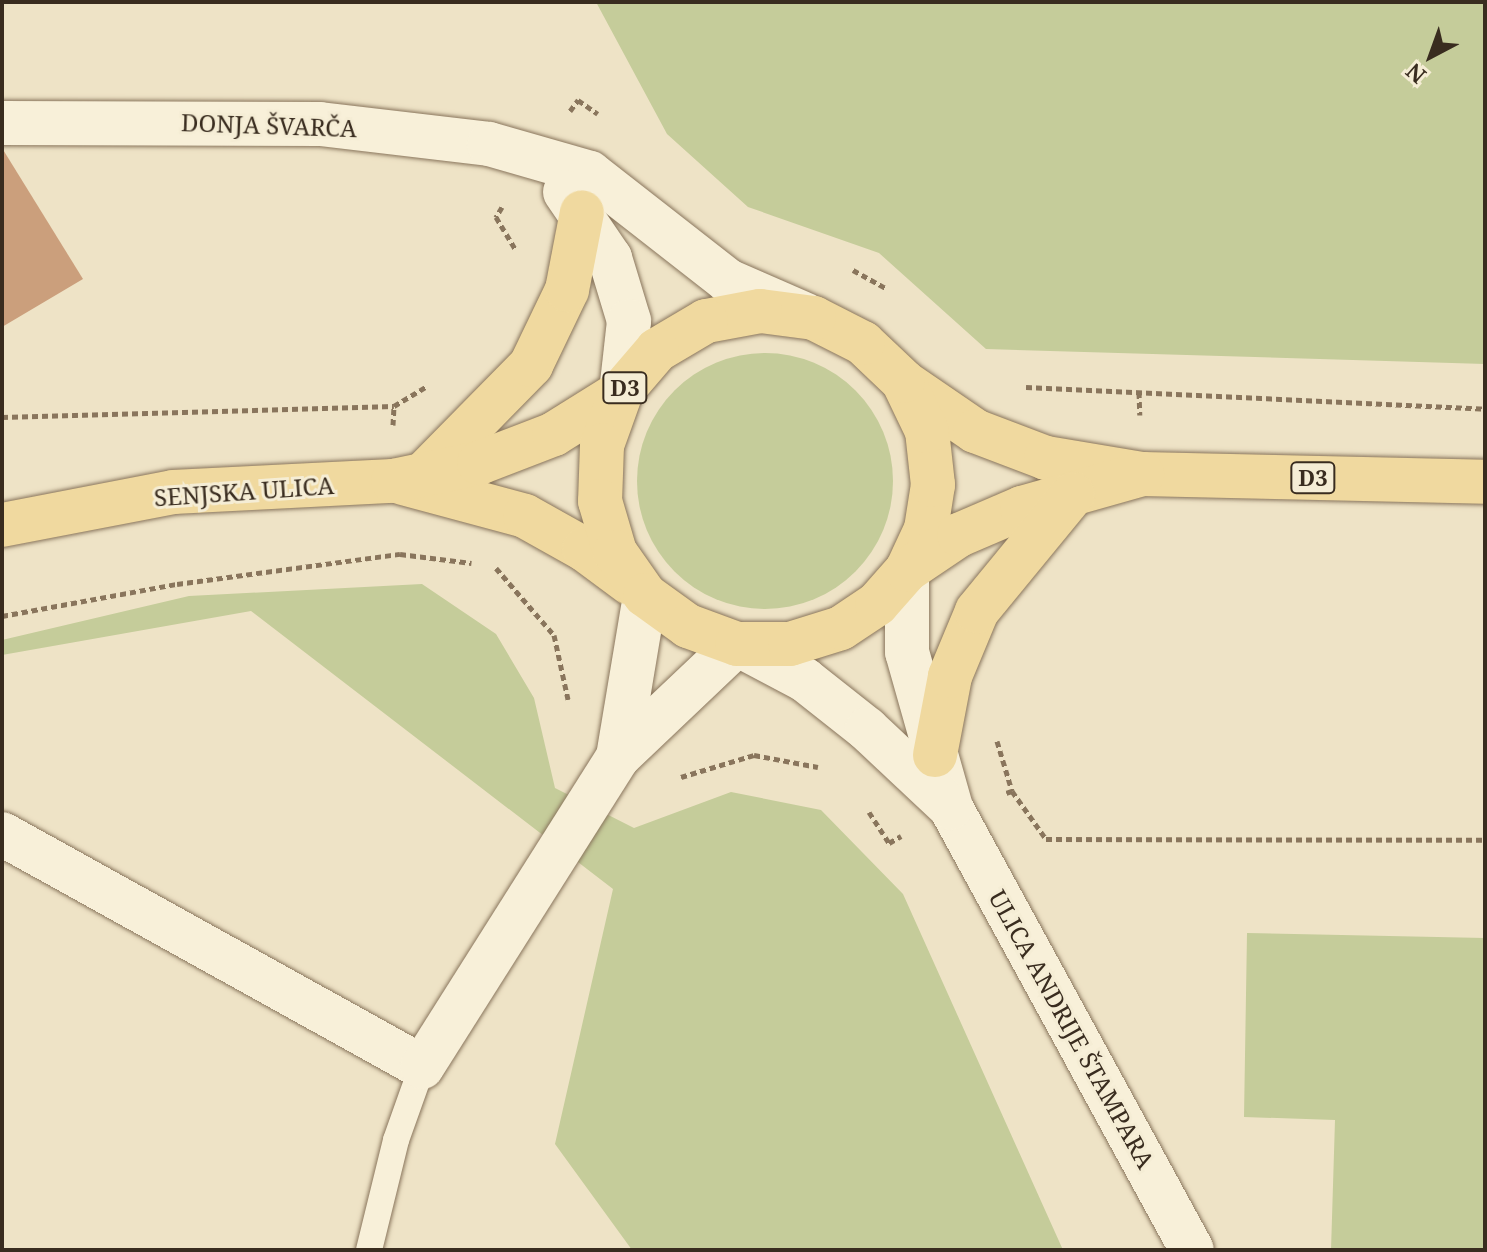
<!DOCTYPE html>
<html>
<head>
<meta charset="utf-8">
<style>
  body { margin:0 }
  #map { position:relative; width:1487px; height:1252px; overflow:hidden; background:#eee3c6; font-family:"Noto Serif",serif }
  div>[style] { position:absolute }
  .green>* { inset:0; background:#c5cc9a }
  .round { border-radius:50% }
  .building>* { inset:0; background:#cb9f7c }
  .path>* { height:5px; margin-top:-2.5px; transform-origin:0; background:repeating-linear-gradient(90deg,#89755c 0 6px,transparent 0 10px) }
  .roads { filter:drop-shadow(0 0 2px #89755c) drop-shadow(0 0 2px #89755c) }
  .lane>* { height:26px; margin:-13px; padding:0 13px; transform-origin:13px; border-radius:13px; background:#f8f0d9 }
  .street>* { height:44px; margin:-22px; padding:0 22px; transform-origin:22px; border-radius:22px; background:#f8f0d9 }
  .primary>* { height:44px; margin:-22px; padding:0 22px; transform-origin:22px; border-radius:22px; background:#f0d99f }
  span { translate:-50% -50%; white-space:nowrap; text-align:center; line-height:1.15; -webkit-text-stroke:6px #f5edd5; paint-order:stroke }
  .shield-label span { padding:2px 6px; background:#f5edd5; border:2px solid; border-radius:6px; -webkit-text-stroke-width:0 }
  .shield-label { font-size:22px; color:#392c1f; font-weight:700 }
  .street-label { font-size:24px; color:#392c1f }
  .frame { position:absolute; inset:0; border:4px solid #392c1f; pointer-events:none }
  .north { position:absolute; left:1391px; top:16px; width:80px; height:80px; -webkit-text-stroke:6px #f5edd5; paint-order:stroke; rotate:221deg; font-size:22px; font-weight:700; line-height:32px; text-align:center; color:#392c1f }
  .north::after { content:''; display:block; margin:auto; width:28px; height:36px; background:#392c1f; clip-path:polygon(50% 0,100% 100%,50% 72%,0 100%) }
</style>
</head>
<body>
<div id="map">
  <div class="green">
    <div style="clip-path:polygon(596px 2px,1485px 2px,1485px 364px,986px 349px,879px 253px,748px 207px,667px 134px)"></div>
    <div class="round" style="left:637px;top:353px;width:256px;height:256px"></div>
    <div style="clip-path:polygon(422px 584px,496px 634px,534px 698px,555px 788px,634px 828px,731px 792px,821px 810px,903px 894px,1063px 1250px,632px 1250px,555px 1144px,613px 889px,251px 611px,2px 655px,2px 640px,189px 596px)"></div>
    <div style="clip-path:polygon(1247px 933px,1485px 938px,1485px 1250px,1331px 1250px,1335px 1120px,1244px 1117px)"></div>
  </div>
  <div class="building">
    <div style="clip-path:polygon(2px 148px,83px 279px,2px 327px)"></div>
  </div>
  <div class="path">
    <div style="left:570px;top:111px;width:14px;rotate:-54deg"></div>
    <div style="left:578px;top:100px;width:24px;rotate:35deg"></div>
    <div style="left:502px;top:207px;width:12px;rotate:121deg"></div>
    <div style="left:496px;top:217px;width:39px;rotate:59deg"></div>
    <div style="left:853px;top:270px;width:37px;rotate:29deg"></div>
    <div style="left:1026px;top:387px;width:460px;rotate:2.7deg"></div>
    <div style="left:1139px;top:392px;width:23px;rotate:88deg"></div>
    <div style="left:2px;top:417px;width:392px;rotate:-1.6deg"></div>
    <div style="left:394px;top:406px;width:39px;rotate:-31deg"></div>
    <div style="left:393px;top:425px;width:19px;rotate:-87deg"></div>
    <div style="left:496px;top:568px;width:89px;rotate:49.1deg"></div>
    <div style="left:554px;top:635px;width:66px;rotate:77.7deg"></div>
    <div style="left:2px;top:616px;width:178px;rotate:-10.4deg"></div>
    <div style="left:177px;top:584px;width:225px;rotate:-7.7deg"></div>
    <div style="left:400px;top:554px;width:72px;rotate:7.2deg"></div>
    <div style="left:997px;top:741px;width:52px;rotate:73.3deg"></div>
    <div style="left:1012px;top:791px;width:6px;rotate:162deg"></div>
    <div style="left:681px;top:777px;width:76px;rotate:-16.8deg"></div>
    <div style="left:754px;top:755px;width:65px;rotate:10.6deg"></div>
    <div style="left:1012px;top:791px;width:59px;rotate:54.7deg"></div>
    <div style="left:1046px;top:839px;width:439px;rotate:0.1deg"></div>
    <div style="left:869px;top:812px;width:37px;rotate:57deg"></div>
    <div style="left:889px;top:843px;width:14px;rotate:-30deg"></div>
  </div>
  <div class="roads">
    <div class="lane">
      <div style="left:369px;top:1250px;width:113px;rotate:-76.2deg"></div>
      <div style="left:396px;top:1140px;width:77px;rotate:-70.4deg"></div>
    </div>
    <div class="street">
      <div style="left:2px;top:123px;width:318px;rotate:0.2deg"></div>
      <div style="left:320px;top:124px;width:170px;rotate:6.7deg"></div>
      <div style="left:489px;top:144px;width:105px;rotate:16deg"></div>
      <div style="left:590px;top:173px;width:175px;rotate:38deg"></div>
      <div style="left:728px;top:281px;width:85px;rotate:23.6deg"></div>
      <div style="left:565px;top:192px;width:80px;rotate:55.7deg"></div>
      <div style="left:610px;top:258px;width:66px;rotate:73.2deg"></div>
      <div style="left:629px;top:321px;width:71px;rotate:96.4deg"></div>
      <div style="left:907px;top:570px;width:82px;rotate:90deg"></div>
      <div style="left:907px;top:652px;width:162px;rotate:74.2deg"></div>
      <div style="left:951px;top:808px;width:503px;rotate:61.4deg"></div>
      <div style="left:618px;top:757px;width:164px;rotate:-80.5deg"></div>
      <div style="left:2px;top:834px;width:480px;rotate:29deg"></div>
      <div style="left:422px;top:1067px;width:367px;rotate:-57.7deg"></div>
      <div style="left:618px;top:757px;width:164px;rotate:-43.5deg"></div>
      <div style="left:737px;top:644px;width:77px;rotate:27.9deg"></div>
      <div style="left:805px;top:680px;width:79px;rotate:38.3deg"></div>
      <div style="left:867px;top:729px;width:115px;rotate:43.2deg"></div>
    </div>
    <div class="primary">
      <div style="left:905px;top:383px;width:85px;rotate:34.4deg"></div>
      <div style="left:975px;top:431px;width:76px;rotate:20.8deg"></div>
      <div style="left:1046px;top:458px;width:97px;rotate:9.5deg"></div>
      <div style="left:1142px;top:474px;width:343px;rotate:1.3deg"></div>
      <div style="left:424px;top:474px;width:153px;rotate:-45.5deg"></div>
      <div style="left:531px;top:365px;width:83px;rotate:-64.4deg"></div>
      <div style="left:567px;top:290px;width:79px;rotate:-79.1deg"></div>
      <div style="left:403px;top:483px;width:126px;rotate:15.1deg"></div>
      <div style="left:525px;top:516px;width:68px;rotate:29.2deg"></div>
      <div style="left:584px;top:549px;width:57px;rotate:36.5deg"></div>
      <div style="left:2px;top:525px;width:174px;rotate:-10.9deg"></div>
      <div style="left:173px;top:492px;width:220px;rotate:-2.9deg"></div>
      <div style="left:393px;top:481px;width:88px;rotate:-11.8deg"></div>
      <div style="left:479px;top:463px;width:80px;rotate:-21.1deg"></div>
      <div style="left:554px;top:434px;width:79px;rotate:-32.1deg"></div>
      <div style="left:907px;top:570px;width:45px;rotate:-65.1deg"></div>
      <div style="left:926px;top:529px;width:45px;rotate:-81deg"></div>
      <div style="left:933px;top:485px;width:54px;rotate:-96.3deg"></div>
      <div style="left:927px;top:431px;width:55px;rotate:-115.6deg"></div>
      <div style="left:903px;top:381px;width:55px;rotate:-136.5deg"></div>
      <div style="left:863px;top:343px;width:55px;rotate:-153deg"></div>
      <div style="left:814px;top:318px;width:54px;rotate:-172.6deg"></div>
      <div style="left:760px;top:311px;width:55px;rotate:169.5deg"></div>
      <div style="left:706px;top:321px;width:57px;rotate:149.4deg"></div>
      <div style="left:657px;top:350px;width:55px;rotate:130.6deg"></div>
      <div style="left:621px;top:392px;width:56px;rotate:109.7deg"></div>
      <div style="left:602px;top:445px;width:56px;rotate:92deg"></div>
      <div style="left:600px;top:501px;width:53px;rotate:73.6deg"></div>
      <div style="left:615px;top:552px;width:52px;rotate:55.1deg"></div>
      <div style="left:645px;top:595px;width:53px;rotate:35.8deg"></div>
      <div style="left:688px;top:626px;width:52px;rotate:20.2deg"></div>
      <div style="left:737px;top:644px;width:53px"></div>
      <div style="left:790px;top:644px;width:53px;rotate:-17.4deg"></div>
      <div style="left:841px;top:628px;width:43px;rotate:-33.7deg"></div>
      <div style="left:877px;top:604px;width:45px;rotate:-48.6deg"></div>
      <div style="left:907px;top:570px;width:63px;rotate:-33.9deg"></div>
      <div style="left:959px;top:535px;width:69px;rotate:-23.2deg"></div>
      <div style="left:1022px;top:508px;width:125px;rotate:-15.8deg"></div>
      <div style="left:935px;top:755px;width:80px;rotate:-79.2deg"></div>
      <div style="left:950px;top:676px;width:70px;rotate:-67.4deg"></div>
      <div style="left:977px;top:611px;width:151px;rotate:-50.6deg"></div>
    </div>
  </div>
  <div class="shield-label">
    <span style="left:625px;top:388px">D3</span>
    <span style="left:1313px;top:478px">D3</span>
  </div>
  <div class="street-label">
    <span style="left:269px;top:125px;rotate:2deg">DONJA ŠVARČA</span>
    <span style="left:244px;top:491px;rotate:-4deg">SENJSKA ULICA</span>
    <span style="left:1072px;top:1029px;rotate:61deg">ULICA ANDRIJE ŠTAMPARA</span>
  </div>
  <div class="frame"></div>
  <div class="north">N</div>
</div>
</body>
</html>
